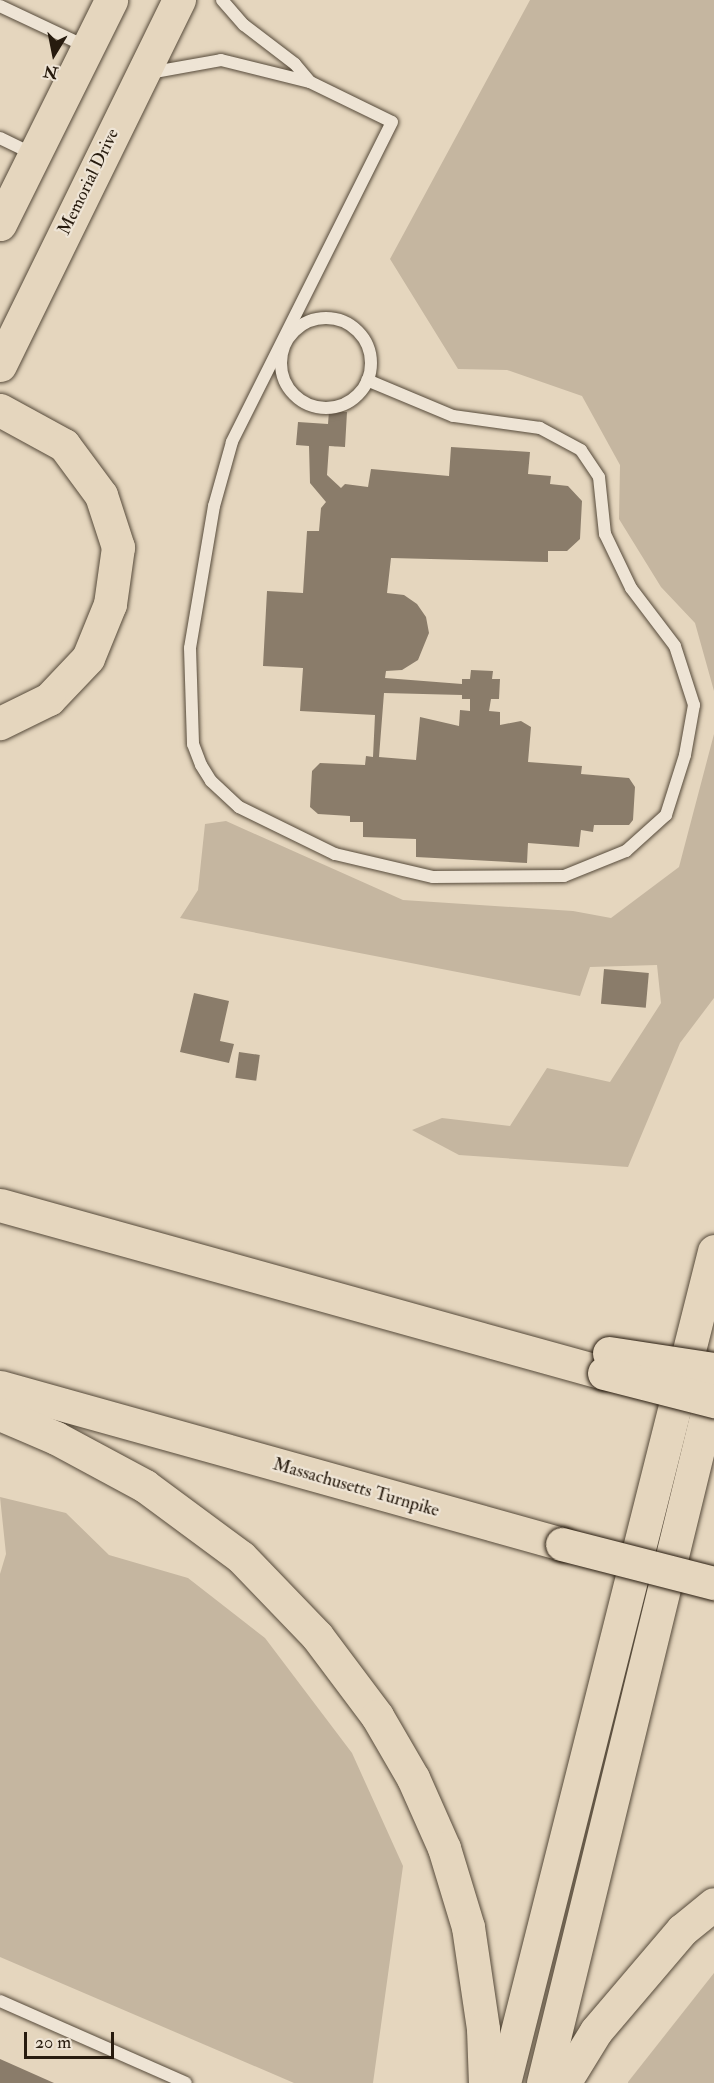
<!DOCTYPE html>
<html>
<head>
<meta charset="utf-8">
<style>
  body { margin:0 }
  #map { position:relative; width:714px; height:2083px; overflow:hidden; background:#e5d6be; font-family:"IM FELL Double Pica",serif }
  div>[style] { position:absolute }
  .green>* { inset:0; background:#c5b6a0 }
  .building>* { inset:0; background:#8a7c6a; transform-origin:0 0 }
  .roads { filter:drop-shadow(0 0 2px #564a3a) drop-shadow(0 0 2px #564a3a) }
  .service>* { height:12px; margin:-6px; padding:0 6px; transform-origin:6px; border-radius:6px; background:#eee4d5 }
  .service>.ring { margin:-6px; padding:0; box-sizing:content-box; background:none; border:12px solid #eee4d5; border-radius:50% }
  .primary>* { height:33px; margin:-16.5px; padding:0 16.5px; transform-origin:16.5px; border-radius:16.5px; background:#e5d6be }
  .motorway>* { height:33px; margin:-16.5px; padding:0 16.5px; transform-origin:16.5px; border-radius:16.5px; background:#e5d6be }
  .bridges { filter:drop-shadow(0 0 2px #271b0e) drop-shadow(0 0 2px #271b0e) }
  .motorway-bridge>* { height:33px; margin:-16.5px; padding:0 16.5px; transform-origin:16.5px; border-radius:16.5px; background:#e5d6be }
  span { translate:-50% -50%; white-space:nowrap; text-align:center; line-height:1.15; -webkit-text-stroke:4.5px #eee4d5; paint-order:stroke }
  .street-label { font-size:18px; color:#271b0e }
  .north { position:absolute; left:24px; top:24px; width:60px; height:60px; -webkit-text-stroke:4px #eee4d5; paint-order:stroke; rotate:190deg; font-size:16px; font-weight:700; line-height:24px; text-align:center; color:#271b0e }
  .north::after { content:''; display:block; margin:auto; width:21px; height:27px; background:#271b0e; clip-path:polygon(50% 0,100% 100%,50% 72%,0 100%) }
  .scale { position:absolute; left:24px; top:2032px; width:90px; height:27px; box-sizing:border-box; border:3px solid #271b0e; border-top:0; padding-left:8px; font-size:18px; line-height:21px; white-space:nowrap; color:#271b0e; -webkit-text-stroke:4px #eee4d5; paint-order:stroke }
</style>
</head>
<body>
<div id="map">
  <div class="green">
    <div style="clip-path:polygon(530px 0,714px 0,714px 691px,695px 623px,661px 587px,619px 519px,620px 465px,582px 396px,507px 370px,458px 369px,390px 259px)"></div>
    <div style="clip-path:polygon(714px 734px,714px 998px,680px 1043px,628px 1167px,459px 1155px,412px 1130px,442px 1118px,510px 1126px,547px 1068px,610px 1082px,661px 1003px,657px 965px,590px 967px,580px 996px,180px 918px,198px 890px,205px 824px,226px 821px,403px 900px,573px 911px,611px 918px,679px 867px)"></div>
    <div style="clip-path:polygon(0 1497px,66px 1513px,109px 1555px,188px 1578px,265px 1638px,352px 1753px,403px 1866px,373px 2083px,294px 2083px,0 1957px,0 1574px,6px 1554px)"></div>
    <div style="clip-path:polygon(714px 1973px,714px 2083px,628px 2083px,628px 2082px)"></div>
  </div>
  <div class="building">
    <div style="clip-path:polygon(evenodd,329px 411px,347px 412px,345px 447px,329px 446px,327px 475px,341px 488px,345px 484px,368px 487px,371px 469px,449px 476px,451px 447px,530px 452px,528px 474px,551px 476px,550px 484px,568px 486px,582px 501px,580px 539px,567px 551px,548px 551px,548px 562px,391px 558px,387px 593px,404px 595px,417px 604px,426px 617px,429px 633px,418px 660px,402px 670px,386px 671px,385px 678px,462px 684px,462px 679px,470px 679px,471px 670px,493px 671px,492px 679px,500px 679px,499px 699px,491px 699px,489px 711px,500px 712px,500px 725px,521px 721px,531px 727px,528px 762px,582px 766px,581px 774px,629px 778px,635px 787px,633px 820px,629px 825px,594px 825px,593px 832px,581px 830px,579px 847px,528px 843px,527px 863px,416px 857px,416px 839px,363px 837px,363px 822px,350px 822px,350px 816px,318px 814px,310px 807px,312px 771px,320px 763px,365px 765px,366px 756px,373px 757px,375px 715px,300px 711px,303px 668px,263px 666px,267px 591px,303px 593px,307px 531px,319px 531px,321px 508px,326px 502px,310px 483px,309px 446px,296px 445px,298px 422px,328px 424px,329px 411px,384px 693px,462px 695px,462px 699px,470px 699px,470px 711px,460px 710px,459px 726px,420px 717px,416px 760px,379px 757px,384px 693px)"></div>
    <div style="left:604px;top:969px;width:45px;height:35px;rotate:5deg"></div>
    <div style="clip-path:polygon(194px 993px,229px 1001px,220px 1041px,234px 1044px,229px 1063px,180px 1052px)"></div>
    <div style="left:239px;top:1052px;width:21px;height:26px;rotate:8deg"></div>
    <div style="clip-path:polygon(0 2059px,54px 2083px,0 2083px)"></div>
  </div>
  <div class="roads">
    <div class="service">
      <div style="left:222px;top:0;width:33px;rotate:49deg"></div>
      <div style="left:244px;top:25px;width:64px;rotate:37.4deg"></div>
      <div style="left:295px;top:64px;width:23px;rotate:50deg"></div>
      <div style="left:0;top:6px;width:96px;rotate:25.2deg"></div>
      <div style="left:149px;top:73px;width:73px;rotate:-10.2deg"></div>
      <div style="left:221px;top:60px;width:92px;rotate:13.9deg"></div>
      <div style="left:310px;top:82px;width:91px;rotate:26deg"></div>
      <div style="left:392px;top:122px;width:358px;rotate:116.6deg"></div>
      <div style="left:232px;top:442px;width:66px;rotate:105.7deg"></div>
      <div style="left:214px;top:506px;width:144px;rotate:99.6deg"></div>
      <div style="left:190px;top:648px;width:96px;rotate:88.2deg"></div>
      <div style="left:193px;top:744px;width:22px;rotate:69deg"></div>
      <div style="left:201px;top:765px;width:19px;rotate:58deg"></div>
      <div style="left:211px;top:781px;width:38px;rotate:43deg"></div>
      <div style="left:239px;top:807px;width:107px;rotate:26.1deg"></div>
      <div style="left:335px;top:854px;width:101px;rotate:13.2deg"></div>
      <div style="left:433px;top:877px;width:131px;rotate:-0.4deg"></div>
      <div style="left:564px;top:876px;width:67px;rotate:-22deg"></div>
      <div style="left:626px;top:851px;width:54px;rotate:-42deg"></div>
      <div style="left:666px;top:815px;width:63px;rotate:-72.4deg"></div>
      <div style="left:685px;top:755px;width:51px;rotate:-79.8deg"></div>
      <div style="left:694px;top:705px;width:62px;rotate:-107.9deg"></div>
      <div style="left:675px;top:646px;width:73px;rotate:-127.2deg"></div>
      <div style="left:631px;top:588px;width:60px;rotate:-115.7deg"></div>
      <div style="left:605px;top:534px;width:57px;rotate:-96deg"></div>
      <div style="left:599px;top:477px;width:32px;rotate:-124deg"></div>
      <div style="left:581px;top:450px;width:47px;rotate:-151.8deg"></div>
      <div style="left:540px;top:428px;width:88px;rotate:-172.1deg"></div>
      <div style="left:453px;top:416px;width:93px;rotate:-157.3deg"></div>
      <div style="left:0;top:138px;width:37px;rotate:26deg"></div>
      <div class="ring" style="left:281px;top:318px;width:78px;height:78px"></div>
      <div style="left:0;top:2001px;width:203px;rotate:23.8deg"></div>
    </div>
    <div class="primary">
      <div style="left:0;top:224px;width:250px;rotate:-63.6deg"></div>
      <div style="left:0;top:365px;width:407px;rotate:-63.9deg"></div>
      <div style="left:0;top:410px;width:73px;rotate:28.7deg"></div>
      <div style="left:64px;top:445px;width:62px;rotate:53.5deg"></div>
      <div style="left:101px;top:495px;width:55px;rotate:71.9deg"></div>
      <div style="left:118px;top:547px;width:58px;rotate:98deg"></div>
      <div style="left:110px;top:604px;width:58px;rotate:112.2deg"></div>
      <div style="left:88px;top:658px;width:57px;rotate:133.6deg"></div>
      <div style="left:49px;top:699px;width:55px;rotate:153.9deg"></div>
    </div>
    <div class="motorway">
      <div style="left:0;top:1205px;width:627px;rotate:15.54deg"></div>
      <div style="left:0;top:1387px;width:584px;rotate:15.61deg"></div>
      <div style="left:0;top:1414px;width:61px;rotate:23.2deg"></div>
      <div style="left:56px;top:1438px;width:101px;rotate:28.3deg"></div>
      <div style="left:145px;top:1486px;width:119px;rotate:36.5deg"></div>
      <div style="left:241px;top:1557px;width:110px;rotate:46.1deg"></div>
      <div style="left:317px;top:1636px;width:100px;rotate:53.1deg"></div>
      <div style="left:377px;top:1716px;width:72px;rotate:59.9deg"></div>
      <div style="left:413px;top:1778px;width:77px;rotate:66.1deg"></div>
      <div style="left:444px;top:1848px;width:83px;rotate:73.1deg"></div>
      <div style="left:468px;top:1927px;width:103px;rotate:81.6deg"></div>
      <div style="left:483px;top:2029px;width:54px;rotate:87.9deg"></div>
      <div style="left:504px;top:2083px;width:858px;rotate:-75.83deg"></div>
      <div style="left:543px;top:2083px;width:720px;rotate:-76.25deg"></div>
      <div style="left:564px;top:2083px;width:61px;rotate:-58.4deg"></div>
      <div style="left:596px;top:2031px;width:133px;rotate:-49.6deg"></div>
      <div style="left:682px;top:1930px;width:41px;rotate:-39.1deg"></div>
    </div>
  </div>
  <div class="bridges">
    <div class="motorway-bridge">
      <div style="left:609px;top:1353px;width:106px;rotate:8.7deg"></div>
      <div style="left:604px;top:1373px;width:114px;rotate:14.3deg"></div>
      <div style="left:562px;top:1544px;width:157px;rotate:14.4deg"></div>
    </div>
  </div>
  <div class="street-label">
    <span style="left:89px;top:182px;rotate:-64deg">Memorial Drive</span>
    <span style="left:356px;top:1488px;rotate:16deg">Massachusetts Turnpike</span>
  </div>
  <div class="north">N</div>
  <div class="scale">20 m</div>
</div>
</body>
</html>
